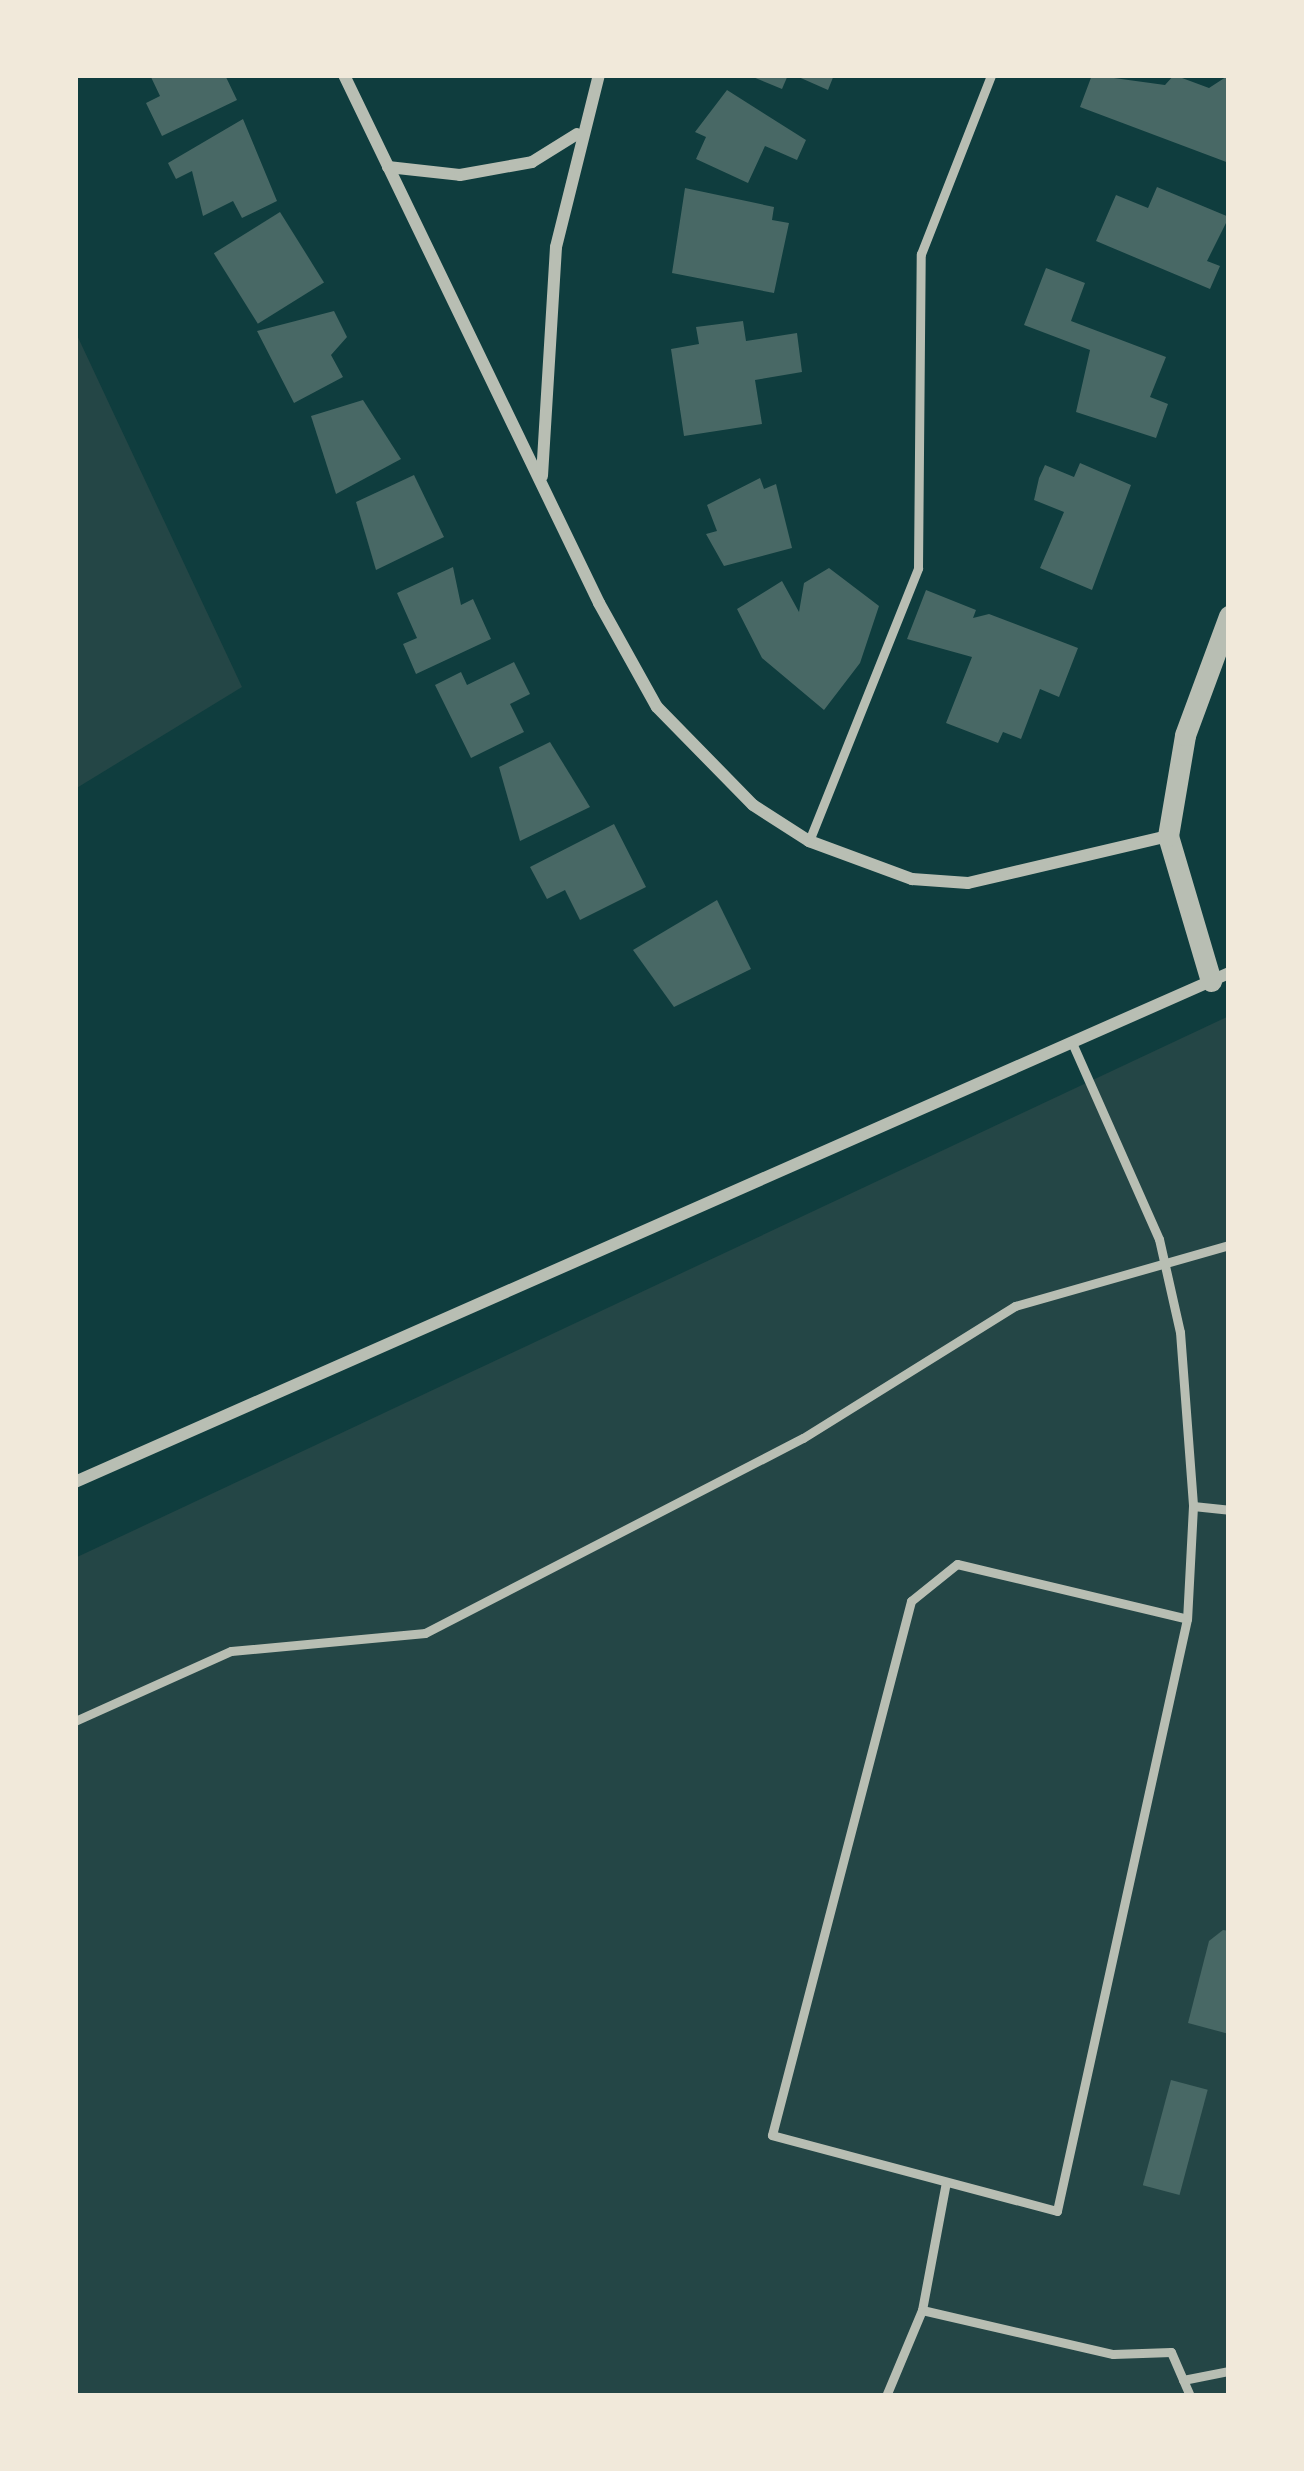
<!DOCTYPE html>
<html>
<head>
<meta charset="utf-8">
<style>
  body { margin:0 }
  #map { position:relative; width:1304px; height:2471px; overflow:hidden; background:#0f3d3e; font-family:Lato,sans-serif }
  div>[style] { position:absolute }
  .green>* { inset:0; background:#244646 }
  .building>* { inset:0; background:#486865; transform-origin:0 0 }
  .service>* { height:9px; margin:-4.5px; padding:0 4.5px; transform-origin:4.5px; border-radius:4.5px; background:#b8beb3 }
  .minor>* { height:12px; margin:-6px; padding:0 6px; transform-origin:6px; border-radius:6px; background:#b8beb3 }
  .tertiary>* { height:21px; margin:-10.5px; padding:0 10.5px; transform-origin:10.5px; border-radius:10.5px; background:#b8beb3 }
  span { translate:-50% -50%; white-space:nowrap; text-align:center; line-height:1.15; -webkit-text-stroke:12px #f1e9da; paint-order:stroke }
  .frame { position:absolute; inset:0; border:78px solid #f1e9da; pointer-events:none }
</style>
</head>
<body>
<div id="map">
  <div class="green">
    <div style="clip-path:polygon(75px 331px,242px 687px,75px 789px)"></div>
    <div style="clip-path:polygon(1229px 1016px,1229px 2396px,75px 2396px,75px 1558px)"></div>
  </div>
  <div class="building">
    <div style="clip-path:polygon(150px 75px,225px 75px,237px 100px,162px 136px,146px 103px,160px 96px)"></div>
    <div style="clip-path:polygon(748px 75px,788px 75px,782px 89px)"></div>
    <div style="clip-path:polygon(794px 75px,834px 75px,828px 90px)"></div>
    <div style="clip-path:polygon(1092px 75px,1165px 85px,1174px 75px,1209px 88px,1229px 75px,1229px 163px,1080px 107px)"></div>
    <div style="clip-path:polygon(727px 90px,806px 140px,797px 160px,765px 146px,748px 183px,696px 159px,706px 137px,695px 132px)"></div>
    <div style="clip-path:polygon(243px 119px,277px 201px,242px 218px,233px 201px,203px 216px,192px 171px,176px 179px,168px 163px)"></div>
    <div style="clip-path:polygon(1157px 187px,1229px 217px,1207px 261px,1220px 266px,1210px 289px,1096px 241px,1116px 195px,1148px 208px)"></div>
    <div style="clip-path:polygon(685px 188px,774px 207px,772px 220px,789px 223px,774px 293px,672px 273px)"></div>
    <div style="left:280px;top:212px;width:83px;height:78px;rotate:58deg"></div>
    <div style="clip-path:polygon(1046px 268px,1085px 283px,1071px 321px,1166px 357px,1150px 397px,1168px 404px,1156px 438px,1076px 412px,1090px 350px,1024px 325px)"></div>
    <div style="clip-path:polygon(334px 311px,347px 337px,331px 355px,343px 377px,294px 403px,257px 331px)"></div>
    <div style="clip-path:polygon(743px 321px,746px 341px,797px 333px,802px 372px,755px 380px,762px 424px,684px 436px,671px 349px,699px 344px,696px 327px)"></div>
    <div style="clip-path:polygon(363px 400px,401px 459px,336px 494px,311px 416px)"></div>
    <div style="clip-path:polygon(1080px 463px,1131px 485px,1092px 590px,1040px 568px,1064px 512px,1034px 500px,1039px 478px,1045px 465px,1074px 477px)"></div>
    <div style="clip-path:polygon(414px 475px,444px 537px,376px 570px,356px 502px)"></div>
    <div style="clip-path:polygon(760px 478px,764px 489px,776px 484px,792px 548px,724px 566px,706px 534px,717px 531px,707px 505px)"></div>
    <div style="clip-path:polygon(453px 567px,461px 605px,473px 599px,491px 639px,416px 674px,403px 644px,417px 638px,397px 593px)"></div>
    <div style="clip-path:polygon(829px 568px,879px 606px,860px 663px,824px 710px,762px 658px,737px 609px,782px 581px,799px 612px,804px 583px)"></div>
    <div style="clip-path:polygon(926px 590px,976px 610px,973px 618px,989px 614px,1078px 648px,1059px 697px,1040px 689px,1021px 739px,1003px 732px,998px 743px,946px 723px,972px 657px,907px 639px)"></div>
    <div style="clip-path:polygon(514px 662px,530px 694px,510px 704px,524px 732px,471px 758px,435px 685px,461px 672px,467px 685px)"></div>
    <div style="clip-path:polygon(550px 742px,590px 807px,520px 841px,499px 767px)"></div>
    <div style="clip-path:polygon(614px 824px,646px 887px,580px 920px,565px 890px,547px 899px,530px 867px)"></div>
    <div style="clip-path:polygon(717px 900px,751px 969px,674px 1007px,633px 950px)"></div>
    <div style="clip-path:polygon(1223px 1930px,1229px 1931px,1229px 2034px,1188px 2023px,1209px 1941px)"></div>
    <div style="left:1171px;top:2080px;width:38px;height:109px;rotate:15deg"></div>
  </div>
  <div class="service">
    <div style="left:809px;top:841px;width:294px;rotate:-68.2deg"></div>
    <div style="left:918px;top:568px;width:314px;rotate:-89.5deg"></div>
    <div style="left:921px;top:254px;width:192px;rotate:-68.6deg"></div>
    <div style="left:1073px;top:1045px;width:212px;rotate:66.1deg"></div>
    <div style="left:1159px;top:1239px;width:95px;rotate:77.3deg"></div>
    <div style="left:1180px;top:1332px;width:174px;rotate:85.7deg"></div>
    <div style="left:1193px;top:1506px;width:113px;rotate:93deg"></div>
    <div style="left:1187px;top:1619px;width:606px;rotate:102.39deg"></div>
    <div style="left:1057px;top:2211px;width:295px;rotate:-165.1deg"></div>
    <div style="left:772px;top:2135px;width:552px;rotate:-75.41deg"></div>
    <div style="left:911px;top:1601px;width:59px;rotate:-38.8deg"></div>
    <div style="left:957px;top:1564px;width:236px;rotate:13.4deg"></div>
    <div style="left:1193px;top:1506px;width:36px;rotate:6deg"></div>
    <div style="left:75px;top:1721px;width:171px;rotate:-24.2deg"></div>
    <div style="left:231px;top:1651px;width:195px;rotate:-5.3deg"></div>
    <div style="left:425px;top:1633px;width:425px;rotate:-27.3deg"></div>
    <div style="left:803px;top:1438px;width:250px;rotate:-31.9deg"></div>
    <div style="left:1015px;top:1306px;width:223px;rotate:-15.9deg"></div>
    <div style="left:922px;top:2310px;width:130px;rotate:-79.4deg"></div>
    <div style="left:1183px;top:2380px;width:47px;rotate:-11.1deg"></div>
    <div style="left:886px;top:2396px;width:93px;rotate:-67.3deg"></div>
    <div style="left:922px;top:2310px;width:196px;rotate:13deg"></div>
    <div style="left:1113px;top:2354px;width:58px;rotate:-2deg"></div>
    <div style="left:1171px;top:2352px;width:48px;rotate:66.6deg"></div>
  </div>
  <div class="minor">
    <div style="left:344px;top:75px;width:586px;rotate:64.22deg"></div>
    <div style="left:599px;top:603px;width:119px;rotate:60.9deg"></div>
    <div style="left:657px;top:707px;width:137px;rotate:45.6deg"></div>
    <div style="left:753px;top:805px;width:67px;rotate:32.7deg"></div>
    <div style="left:809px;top:841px;width:110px;rotate:20.3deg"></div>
    <div style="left:912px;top:879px;width:56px;rotate:4.1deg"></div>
    <div style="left:968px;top:883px;width:205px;rotate:-13.2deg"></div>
    <div style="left:388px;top:167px;width:72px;rotate:6.3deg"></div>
    <div style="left:460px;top:175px;width:73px;rotate:-10.2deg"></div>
    <div style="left:532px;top:162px;width:53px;rotate:-31.9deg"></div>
    <div style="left:542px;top:476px;width:229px;rotate:-86.5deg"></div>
    <div style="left:556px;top:247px;width:177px;rotate:-76deg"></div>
    <div style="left:75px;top:1482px;width:1261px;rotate:-23.8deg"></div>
  </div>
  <div class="tertiary">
    <div style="left:1211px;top:981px;width:151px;rotate:-106.5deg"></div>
    <div style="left:1168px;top:836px;width:102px;rotate:-80.4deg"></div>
    <div style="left:1185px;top:735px;width:127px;rotate:-69.7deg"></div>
  </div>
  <div class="frame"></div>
</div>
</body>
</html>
